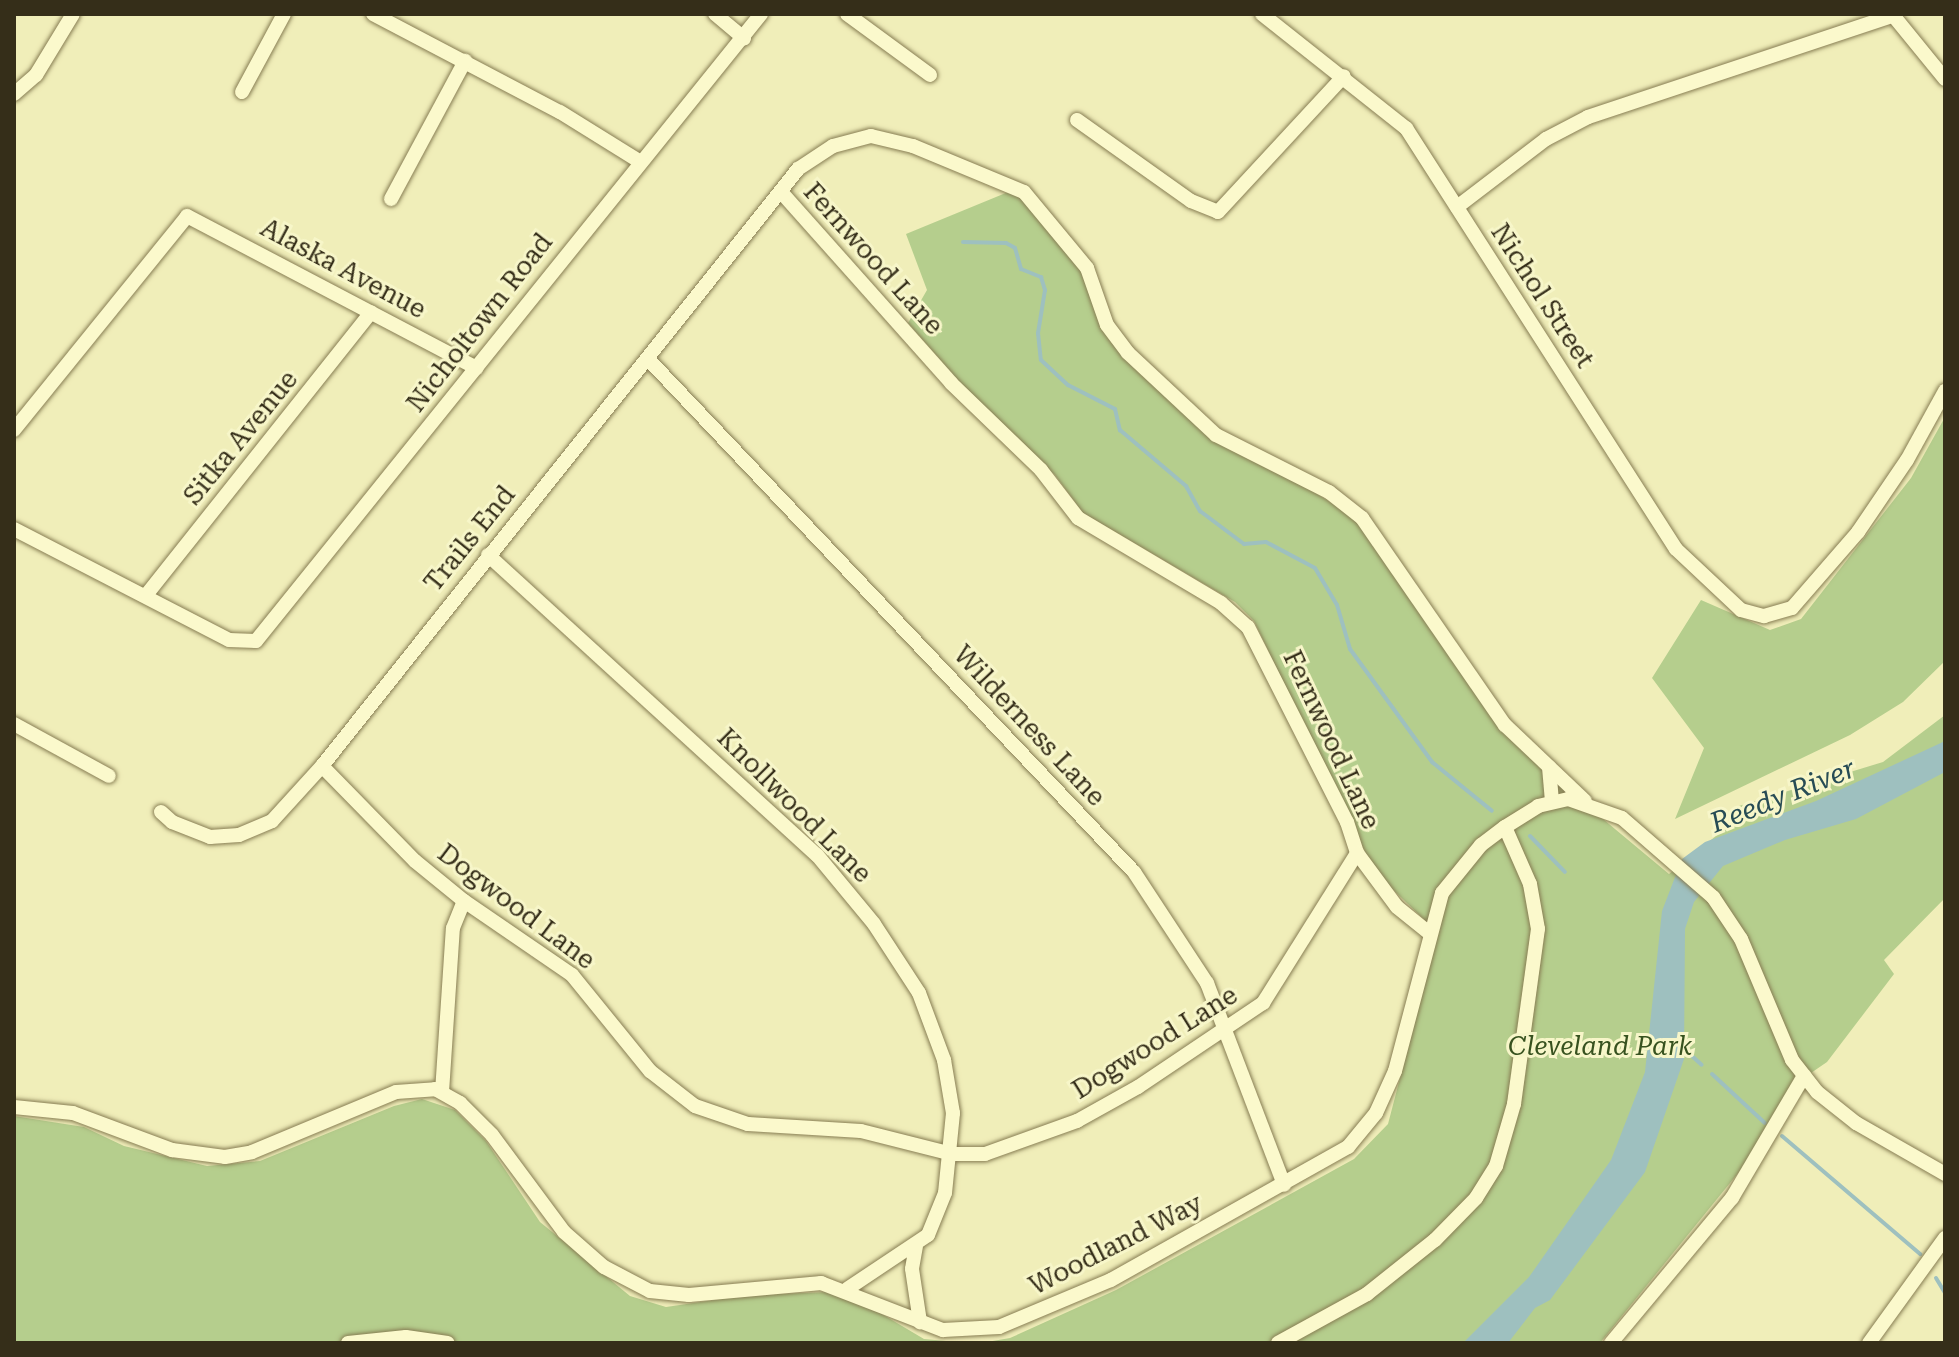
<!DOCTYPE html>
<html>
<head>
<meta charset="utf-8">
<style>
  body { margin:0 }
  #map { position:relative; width:1959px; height:1357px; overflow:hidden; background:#f0eeb9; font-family:"Roboto Serif",serif }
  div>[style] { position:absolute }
  .green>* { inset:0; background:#b5ce8d }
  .water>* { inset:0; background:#9ec0bf }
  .stream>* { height:4px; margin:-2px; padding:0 2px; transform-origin:2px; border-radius:2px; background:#9ec0bf }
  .roads { filter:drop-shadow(0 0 2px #877d53) drop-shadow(0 0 2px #877d53) }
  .street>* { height:14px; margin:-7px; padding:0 7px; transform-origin:7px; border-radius:7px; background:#fbf9cc }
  span { translate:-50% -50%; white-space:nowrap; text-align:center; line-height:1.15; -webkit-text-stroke:6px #f7f6c9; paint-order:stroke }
  .street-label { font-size:26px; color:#352e19 }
  .park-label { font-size:26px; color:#37521f; font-style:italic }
  .water-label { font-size:28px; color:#274c55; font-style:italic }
  .frame { position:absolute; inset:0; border:16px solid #352e19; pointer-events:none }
</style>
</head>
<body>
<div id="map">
  <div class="green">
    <div style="clip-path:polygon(1013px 190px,1083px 264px,1104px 330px,1178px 407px,1354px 517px,1555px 779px,1669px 874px,1727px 827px,1739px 806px,1883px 762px,1945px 715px,1945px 898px,1884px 960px,1894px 974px,1827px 1062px,1789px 1088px,1743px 1167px,1600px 1343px,981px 1343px,1010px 1338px,1116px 1290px,1354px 1159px,1388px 1124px,1438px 933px,1379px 876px,1364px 850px,1254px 621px,1235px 602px,1083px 513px,1055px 475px,977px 402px,908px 323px,927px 290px,906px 234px)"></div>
    <div style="clip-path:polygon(1945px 417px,1945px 661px,1903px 702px,1850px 735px,1675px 819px,1704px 748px,1652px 678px,1701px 600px,1770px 630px,1801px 619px,1911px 478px)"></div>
    <div style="clip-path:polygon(422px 1099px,455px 1110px,486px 1141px,540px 1222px,630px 1296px,666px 1307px,749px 1295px,830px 1292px,875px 1310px,924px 1339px,968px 1343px,14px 1343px,14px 1116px,84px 1127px,124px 1146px,207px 1166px,260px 1161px,394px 1106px)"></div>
  </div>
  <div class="water">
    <div style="clip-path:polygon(1945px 741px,1945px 772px,1856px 819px,1785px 840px,1723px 866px,1694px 902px,1685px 929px,1684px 1059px,1645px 1172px,1550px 1300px,1535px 1308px,1508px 1343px,1463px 1343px,1529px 1277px,1611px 1160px,1645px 1072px,1662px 911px,1682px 859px,1705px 842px,1816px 801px)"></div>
  </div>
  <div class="stream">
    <div style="left:963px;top:242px;width:43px;rotate:1.3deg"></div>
    <div style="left:1006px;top:243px;width:10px;rotate:29deg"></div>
    <div style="left:1015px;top:248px;width:22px;rotate:74deg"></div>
    <div style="left:1021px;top:269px;width:22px;rotate:22deg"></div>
    <div style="left:1041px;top:277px;width:14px;rotate:73deg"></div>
    <div style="left:1045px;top:290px;width:44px;rotate:99.2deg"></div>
    <div style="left:1038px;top:333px;width:27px;rotate:84deg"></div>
    <div style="left:1041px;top:360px;width:37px;rotate:43deg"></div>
    <div style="left:1068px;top:385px;width:53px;rotate:27.1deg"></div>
    <div style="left:1115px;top:409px;width:22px;rotate:77deg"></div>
    <div style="left:1120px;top:430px;width:87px;rotate:40.3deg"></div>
    <div style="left:1186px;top:486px;width:29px;rotate:61deg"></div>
    <div style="left:1200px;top:511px;width:55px;rotate:36.9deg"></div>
    <div style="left:1244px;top:544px;width:22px;rotate:-5deg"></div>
    <div style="left:1266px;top:542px;width:55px;rotate:28deg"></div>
    <div style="left:1315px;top:568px;width:43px;rotate:59.3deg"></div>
    <div style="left:1337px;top:605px;width:46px;rotate:73.5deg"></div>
    <div style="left:1350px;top:649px;width:140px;rotate:54deg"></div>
    <div style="left:1432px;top:762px;width:77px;rotate:39.2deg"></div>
    <div style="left:1530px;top:836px;width:50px;rotate:45.8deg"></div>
    <div style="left:1683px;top:1048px;width:25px;rotate:42deg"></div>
    <div style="left:1712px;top:1074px;width:72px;rotate:42.8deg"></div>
    <div style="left:1782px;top:1136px;width:182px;rotate:40.5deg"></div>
    <div style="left:1936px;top:1278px;width:17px;rotate:59deg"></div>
  </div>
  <div class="roads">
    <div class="street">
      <div style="left:373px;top:14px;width:211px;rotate:27.7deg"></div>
      <div style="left:560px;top:112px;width:93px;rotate:31.8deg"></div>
      <div style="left:715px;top:14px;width:38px;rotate:40deg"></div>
      <div style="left:847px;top:14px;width:103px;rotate:36.3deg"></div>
      <div style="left:1262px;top:14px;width:184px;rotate:38.4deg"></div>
      <div style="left:1406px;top:128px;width:500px;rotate:57.33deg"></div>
      <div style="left:1676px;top:549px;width:89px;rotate:43.2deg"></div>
      <div style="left:1741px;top:610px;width:24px;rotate:15deg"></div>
      <div style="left:1764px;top:616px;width:29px;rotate:-16deg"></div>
      <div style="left:1792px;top:608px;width:101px;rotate:-49deg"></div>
      <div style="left:1858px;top:532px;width:87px;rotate:-55.8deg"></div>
      <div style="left:1907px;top:460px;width:79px;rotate:-61.2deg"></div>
      <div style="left:1892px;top:14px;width:84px;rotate:50.8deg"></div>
      <div style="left:242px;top:92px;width:89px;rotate:-61.7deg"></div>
      <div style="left:14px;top:94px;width:29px;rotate:-41deg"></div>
      <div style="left:36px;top:75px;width:71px;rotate:-58.8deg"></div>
      <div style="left:1077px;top:120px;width:140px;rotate:35.4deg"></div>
      <div style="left:1191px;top:201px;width:29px;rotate:22deg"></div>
      <div style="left:1218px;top:212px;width:185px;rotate:-47.2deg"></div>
      <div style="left:782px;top:193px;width:254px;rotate:48.3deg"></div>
      <div style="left:951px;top:383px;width:125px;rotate:44deg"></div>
      <div style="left:1041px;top:470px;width:61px;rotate:52.4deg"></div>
      <div style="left:1078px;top:518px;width:166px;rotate:30.7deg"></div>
      <div style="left:1221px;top:603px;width:36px;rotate:42deg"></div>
      <div style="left:1248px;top:627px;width:219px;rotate:63.1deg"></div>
      <div style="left:1347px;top:822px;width:33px;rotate:72deg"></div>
      <div style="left:1357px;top:853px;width:67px;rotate:53.5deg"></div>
      <div style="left:1397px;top:907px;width:40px;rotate:39deg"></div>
      <div style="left:391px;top:199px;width:157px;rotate:-61.8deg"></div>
      <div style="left:1457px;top:207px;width:112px;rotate:-37.4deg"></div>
      <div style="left:1546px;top:139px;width:47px;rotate:-27.6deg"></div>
      <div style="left:1588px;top:117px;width:320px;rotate:-18.4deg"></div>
      <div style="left:648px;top:359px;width:707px;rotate:46.55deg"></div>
      <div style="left:1134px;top:872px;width:133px;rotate:56.7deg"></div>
      <div style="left:1207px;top:983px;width:216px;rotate:69.1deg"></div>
      <div style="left:14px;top:430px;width:275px;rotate:-51deg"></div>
      <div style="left:187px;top:216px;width:327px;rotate:27.7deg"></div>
      <div style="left:14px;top:529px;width:242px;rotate:27.3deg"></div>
      <div style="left:229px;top:640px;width:27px;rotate:2deg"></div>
      <div style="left:256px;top:641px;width:805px;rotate:-51.15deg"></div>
      <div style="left:488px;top:555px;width:445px;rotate:42.4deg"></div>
      <div style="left:817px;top:855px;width:89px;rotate:50.4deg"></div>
      <div style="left:874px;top:924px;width:82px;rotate:56.9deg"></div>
      <div style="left:919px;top:993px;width:72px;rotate:69.5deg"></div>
      <div style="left:944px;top:1060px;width:54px;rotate:80.4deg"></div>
      <div style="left:953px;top:1113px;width:80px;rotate:95.7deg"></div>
      <div style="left:945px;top:1193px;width:45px;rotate:112deg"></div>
      <div style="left:928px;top:1235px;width:97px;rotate:146.3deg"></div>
      <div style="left:147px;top:594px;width:360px;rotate:-51.5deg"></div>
      <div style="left:14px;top:724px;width:108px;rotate:28.7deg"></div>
      <div style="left:322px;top:766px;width:133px;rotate:45.6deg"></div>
      <div style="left:415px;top:861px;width:63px;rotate:39.2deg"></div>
      <div style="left:464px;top:901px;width:131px;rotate:34.4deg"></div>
      <div style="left:572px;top:975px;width:124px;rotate:50.9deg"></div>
      <div style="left:650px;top:1071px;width:57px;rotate:37.9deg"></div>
      <div style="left:695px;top:1106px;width:56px;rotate:18.8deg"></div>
      <div style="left:748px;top:1124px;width:113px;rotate:3.5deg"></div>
      <div style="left:861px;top:1131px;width:94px;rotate:14.2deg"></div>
      <div style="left:952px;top:1154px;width:33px"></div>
      <div style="left:985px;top:1154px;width:98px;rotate:-19.7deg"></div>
      <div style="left:1077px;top:1121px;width:70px;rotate:-29.1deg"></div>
      <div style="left:1138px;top:1087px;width:151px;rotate:-33.9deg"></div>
      <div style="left:1263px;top:1003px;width:177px;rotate:-57.9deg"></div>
      <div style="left:1549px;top:767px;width:34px;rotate:85deg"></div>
      <div style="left:161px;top:812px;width:15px;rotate:42deg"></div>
      <div style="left:172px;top:822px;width:41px;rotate:21.5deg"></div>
      <div style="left:210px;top:837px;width:29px;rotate:-4deg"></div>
      <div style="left:239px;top:835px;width:36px;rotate:-23deg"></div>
      <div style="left:272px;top:821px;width:74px;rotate:-47.7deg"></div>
      <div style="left:322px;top:766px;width:764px;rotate:-51.43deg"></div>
      <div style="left:798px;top:169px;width:42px;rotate:-33.3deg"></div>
      <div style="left:833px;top:146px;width:39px;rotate:-15deg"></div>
      <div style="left:871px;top:136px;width:43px;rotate:13.4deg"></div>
      <div style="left:913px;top:146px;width:120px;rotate:22.5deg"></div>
      <div style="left:1024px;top:192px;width:99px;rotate:50.3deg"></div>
      <div style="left:1087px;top:268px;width:60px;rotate:70.7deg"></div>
      <div style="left:1107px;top:325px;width:35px;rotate:53deg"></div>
      <div style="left:1128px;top:353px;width:120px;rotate:43deg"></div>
      <div style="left:1216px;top:435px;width:127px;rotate:26.8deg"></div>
      <div style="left:1329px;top:492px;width:42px;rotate:38.2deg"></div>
      <div style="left:1362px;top:518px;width:252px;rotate:55.4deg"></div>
      <div style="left:1505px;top:725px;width:110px;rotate:43.5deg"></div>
      <div style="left:442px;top:1092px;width:164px;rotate:-86.2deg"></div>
      <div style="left:453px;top:928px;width:29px;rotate:-68deg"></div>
      <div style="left:14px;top:1107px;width:59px;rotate:5.8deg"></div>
      <div style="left:73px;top:1113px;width:106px;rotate:20.5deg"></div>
      <div style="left:172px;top:1150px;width:53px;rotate:7.5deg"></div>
      <div style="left:225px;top:1157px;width:27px;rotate:-10deg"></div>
      <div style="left:252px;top:1152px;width:156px;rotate:-22.6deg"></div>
      <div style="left:396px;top:1092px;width:39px;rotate:-4deg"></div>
      <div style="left:435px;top:1089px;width:29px;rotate:29deg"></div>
      <div style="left:460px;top:1103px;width:45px;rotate:45deg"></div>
      <div style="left:492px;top:1135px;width:121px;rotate:53.4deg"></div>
      <div style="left:564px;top:1232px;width:53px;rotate:41.2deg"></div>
      <div style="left:604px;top:1267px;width:52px;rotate:27.6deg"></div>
      <div style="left:650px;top:1291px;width:39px;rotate:6deg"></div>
      <div style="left:689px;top:1295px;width:133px;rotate:-5.2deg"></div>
      <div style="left:821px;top:1283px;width:131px;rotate:21.1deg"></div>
      <div style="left:943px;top:1330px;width:56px;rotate:-3.1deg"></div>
      <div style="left:999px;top:1327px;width:121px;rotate:-22.8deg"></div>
      <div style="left:1111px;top:1280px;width:272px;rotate:-29.3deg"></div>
      <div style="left:1348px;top:1147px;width:44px;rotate:-50.5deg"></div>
      <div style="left:1376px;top:1113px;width:46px;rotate:-65.7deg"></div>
      <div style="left:1395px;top:1071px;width:184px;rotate:-75.2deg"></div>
      <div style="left:1442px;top:893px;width:62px;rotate:-50.9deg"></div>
      <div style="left:1481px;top:845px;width:30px;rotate:-37deg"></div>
      <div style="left:1505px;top:827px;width:39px;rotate:-32deg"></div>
      <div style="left:1538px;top:806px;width:31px;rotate:-13deg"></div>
      <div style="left:1568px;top:799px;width:57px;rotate:19.4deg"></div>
      <div style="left:1622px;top:818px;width:121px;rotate:41deg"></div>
      <div style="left:1713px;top:897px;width:50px;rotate:56.3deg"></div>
      <div style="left:1741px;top:939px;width:131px;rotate:67.1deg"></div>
      <div style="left:1792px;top:1060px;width:41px;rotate:52deg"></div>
      <div style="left:1817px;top:1092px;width:50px;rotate:38.5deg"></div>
      <div style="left:1856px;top:1123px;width:103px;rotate:29.8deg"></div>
      <div style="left:916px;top:1246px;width:23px;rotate:100deg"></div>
      <div style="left:912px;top:1269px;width:54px;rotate:81.4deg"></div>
      <div style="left:348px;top:1343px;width:58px;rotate:-5.9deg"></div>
      <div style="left:406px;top:1337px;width:42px;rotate:8.1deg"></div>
      <div style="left:1278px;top:1343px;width:102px;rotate:-28.8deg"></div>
      <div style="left:1367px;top:1294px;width:87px;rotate:-38.5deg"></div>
      <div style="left:1435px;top:1240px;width:59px;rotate:-45.7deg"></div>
      <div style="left:1476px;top:1198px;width:38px;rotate:-58deg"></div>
      <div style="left:1496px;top:1166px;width:65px;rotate:-73.8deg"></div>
      <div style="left:1514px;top:1104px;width:177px;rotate:-82.2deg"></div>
      <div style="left:1538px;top:929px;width:46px;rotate:-100.1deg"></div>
      <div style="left:1530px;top:884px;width:62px;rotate:-113.7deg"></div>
      <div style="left:1611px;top:1343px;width:189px;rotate:-50.2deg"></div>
      <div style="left:1732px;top:1198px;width:142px;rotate:-59.5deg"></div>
      <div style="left:1869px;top:1343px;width:130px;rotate:-54.1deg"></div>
    </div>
  </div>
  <div class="street-label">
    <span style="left:873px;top:259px;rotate:48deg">Fernwood Lane</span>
    <span style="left:343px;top:269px;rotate:28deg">Alaska Avenue</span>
    <span style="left:1542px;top:296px;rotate:57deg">Nichol Street</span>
    <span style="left:480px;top:323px;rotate:-52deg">Nicholtown Road</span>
    <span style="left:241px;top:438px;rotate:-51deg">Sitka Avenue</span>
    <span style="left:470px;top:539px;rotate:-51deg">Trails End</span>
    <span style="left:1029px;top:726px;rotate:47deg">Wilderness Lane</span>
    <span style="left:1331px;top:740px;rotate:65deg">Fernwood Lane</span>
    <span style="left:794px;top:806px;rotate:45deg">Knollwood Lane</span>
    <span style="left:516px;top:907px;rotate:37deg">Dogwood Lane</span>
    <span style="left:1155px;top:1043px;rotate:-32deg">Dogwood Lane</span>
    <span style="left:1116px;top:1245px;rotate:-27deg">Woodland Way</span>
  </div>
  <div class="park-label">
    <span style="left:1600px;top:1047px">Cleveland Park</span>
  </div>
  <div class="water-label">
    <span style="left:1783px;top:796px;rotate:-22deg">Reedy River</span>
  </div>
  <div class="frame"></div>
</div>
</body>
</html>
